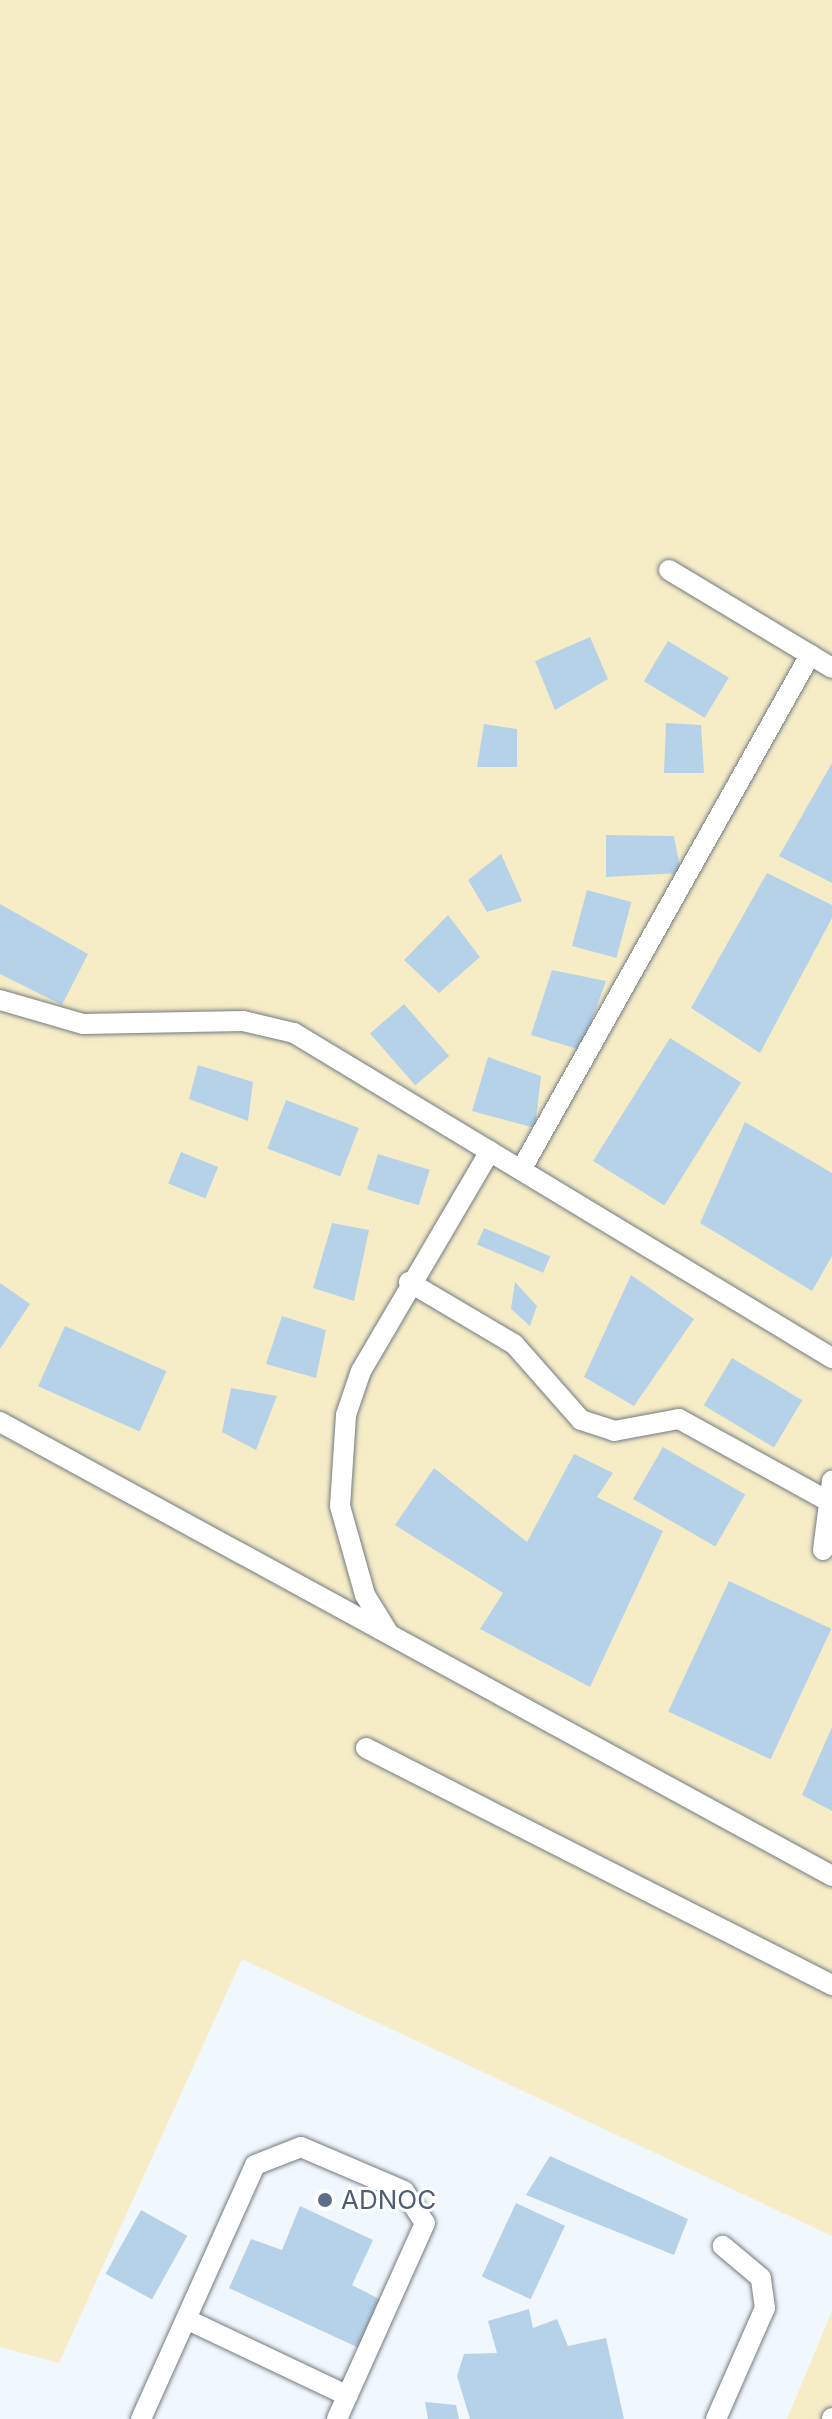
<!DOCTYPE html>
<html>
<head>
<meta charset="utf-8">
<style>
  body { margin:0 }
  #map { position:relative; width:832px; height:2419px; overflow:hidden; background:#f0f7fd; font-family:Inter,sans-serif }
  div>[style] { position:absolute }
  .sand>* { inset:0; background:#f6edc7 }
  .building>* { inset:0; background:#b6d2e9; transform-origin:0 0 }
  .roads { filter:drop-shadow(0 0 2px #737b81) drop-shadow(0 0 2px #737b81) }
  .lane>* { height:20px; margin:-10px; padding:0 10px; transform-origin:10px; border-radius:10px; background:#fff }
  .dots>* { width:22px; height:22px; translate:-50% -50%; box-sizing:border-box; border:4px solid #fff; border-radius:50% }
  span { translate:-50% -50%; white-space:nowrap; text-align:center; line-height:1.15; -webkit-text-stroke:6px #fff; paint-order:stroke }
  .service-label { font-size:26px; color:#4e5e75 }
  .left { translate:0 -50%; text-align:left }
</style>
</head>
<body>
<div id="map">
  <div class="sand">
    <div style="clip-path:polygon(0 0,832px 0,832px 2236px,242px 1959px,59px 2363px,0 2347px)"></div>
    <div style="clip-path:polygon(832px 2311px,832px 2419px,787px 2419px)"></div>
  </div>
  <div class="building">
    <div style="clip-path:polygon(590px 637px,608px 679px,555px 710px,535px 661px)"></div>
    <div style="left:668px;top:641px;width:71px;height:47px;rotate:31deg"></div>
    <div style="clip-path:polygon(666px 723px,701px 725px,704px 773px,664px 773px)"></div>
    <div style="clip-path:polygon(484px 724px,517px 729px,517px 767px,477px 767px)"></div>
    <div style="clip-path:polygon(832px 763px,832px 883px,779px 856px)"></div>
    <div style="clip-path:polygon(606px 835px,674px 836px,681px 873px,606px 877px)"></div>
    <div style="clip-path:polygon(501px 854px,522px 901px,487px 912px,468px 880px)"></div>
    <div style="clip-path:polygon(767px 873px,832px 905px,832px 918px,760px 1053px,691px 1008px)"></div>
    <div style="left:587px;top:890px;width:46px;height:58px;rotate:15deg"></div>
    <div style="clip-path:polygon(0 904px,88px 954px,62px 1005px,0 974px)"></div>
    <div style="clip-path:polygon(448px 915px,480px 957px,439px 993px,404px 960px)"></div>
    <div style="clip-path:polygon(552px 970px,606px 981px,581px 1050px,531px 1035px)"></div>
    <div style="left:404px;top:1004px;width:69px;height:45px;rotate:49deg"></div>
    <div style="left:670px;top:1038px;width:84px;height:145px;rotate:32deg"></div>
    <div style="clip-path:polygon(488px 1057px,541px 1076px,535px 1128px,472px 1111px)"></div>
    <div style="clip-path:polygon(198px 1065px,253px 1082px,248px 1121px,189px 1099px)"></div>
    <div style="left:286px;top:1100px;width:78px;height:52px;rotate:21deg"></div>
    <div style="clip-path:polygon(745px 1122px,832px 1173px,832px 1256px,812px 1291px,700px 1223px)"></div>
    <div style="left:181px;top:1152px;width:40px;height:34px;rotate:22deg"></div>
    <div style="left:378px;top:1154px;width:54px;height:37px;rotate:17deg"></div>
    <div style="clip-path:polygon(332px 1223px,369px 1230px,354px 1301px,313px 1288px)"></div>
    <div style="left:484px;top:1228px;width:72px;height:18px;rotate:23deg"></div>
    <div style="clip-path:polygon(631px 1275px,694px 1319px,634px 1406px,584px 1377px)"></div>
    <div style="clip-path:polygon(515px 1282px,537px 1306px,530px 1326px,511px 1309px)"></div>
    <div style="clip-path:polygon(0 1283px,30px 1304px,0 1349px)"></div>
    <div style="clip-path:polygon(282px 1316px,326px 1330px,316px 1378px,266px 1364px)"></div>
    <div style="left:65px;top:1326px;width:111px;height:66px;rotate:24deg"></div>
    <div style="left:732px;top:1358px;width:82px;height:55px;rotate:31deg"></div>
    <div style="clip-path:polygon(231px 1388px,277px 1396px,256px 1450px,222px 1432px)"></div>
    <div style="left:663px;top:1447px;width:95px;height:60px;rotate:30deg"></div>
    <div style="clip-path:polygon(574px 1454px,613px 1473px,597px 1497px,663px 1531px,590px 1687px,480px 1629px,503px 1593px,395px 1525px,434px 1468px,527px 1542px)"></div>
    <div style="left:729px;top:1581px;width:113px;height:144px;rotate:25deg"></div>
    <div style="clip-path:polygon(832px 1727px,832px 1811px,802px 1795px)"></div>
    <div style="clip-path:polygon(550px 2156px,688px 2219px,674px 2255px,526px 2195px)"></div>
    <div style="left:516px;top:2203px;width:54px;height:81px;rotate:25deg"></div>
    <div style="clip-path:polygon(300px 2206px,373px 2240px,352px 2285px,379px 2299px,359px 2348px,229px 2288px,251px 2239px,282px 2250px)"></div>
    <div style="left:141px;top:2210px;width:53px;height:73px;rotate:29deg"></div>
    <div style="clip-path:polygon(529px 2309px,533px 2328px,557px 2319px,568px 2346px,606px 2338px,624px 2419px,470px 2419px,457px 2376px,464px 2354px,497px 2353px,488px 2321px)"></div>
    <div style="clip-path:polygon(425px 2402px,456px 2405px,459px 2419px,428px 2419px)"></div>
  </div>
  <div class="roads">
    <div class="lane">
      <div style="left:669px;top:570px;width:190px;rotate:31deg"></div>
      <div style="left:0;top:1000px;width:86px;rotate:16.1deg"></div>
      <div style="left:83px;top:1024px;width:160px;rotate:-1.1deg"></div>
      <div style="left:243px;top:1021px;width:52px;rotate:13.2deg"></div>
      <div style="left:294px;top:1033px;width:629px;rotate:31.14deg"></div>
      <div style="left:521px;top:1170px;width:591px;rotate:-60.7deg"></div>
      <div style="left:409px;top:1282px;width:122px;rotate:30.6deg"></div>
      <div style="left:514px;top:1344px;width:101px;rotate:48.6deg"></div>
      <div style="left:581px;top:1420px;width:35px;rotate:18deg"></div>
      <div style="left:614px;top:1431px;width:66px;rotate:-10.5deg"></div>
      <div style="left:679px;top:1419px;width:170px;rotate:28.8deg"></div>
      <div style="left:0;top:1422px;width:948px;rotate:28.62deg"></div>
      <div style="left:823px;top:1550px;width:70px;rotate:-82.6deg"></div>
      <div style="left:389px;top:1634px;width:46px;rotate:-121.6deg"></div>
      <div style="left:365px;top:1595px;width:92px;rotate:-105.7deg"></div>
      <div style="left:340px;top:1506px;width:91px;rotate:-86.2deg"></div>
      <div style="left:346px;top:1415px;width:46px;rotate:-71.2deg"></div>
      <div style="left:361px;top:1371px;width:255px;rotate:-59.6deg"></div>
      <div style="left:366px;top:1748px;width:523px;rotate:26.96deg"></div>
      <div style="left:186px;top:2319px;width:179px;rotate:25.4deg"></div>
      <div style="left:141px;top:2419px;width:278px;rotate:-65.8deg"></div>
      <div style="left:255px;top:2165px;width:49px;rotate:-21.4deg"></div>
      <div style="left:301px;top:2147px;width:112px;rotate:23.1deg"></div>
      <div style="left:404px;top:2191px;width:38px;rotate:57deg"></div>
      <div style="left:425px;top:2223px;width:215px;rotate:114.2deg"></div>
      <div style="left:716px;top:2419px;width:121px;rotate:-66.2deg"></div>
      <div style="left:765px;top:2308px;width:30px;rotate:-98deg"></div>
      <div style="left:761px;top:2278px;width:50px;rotate:-139.9deg"></div>
      <div style="left:832px;top:2419px;width:1px;rotate:-90deg"></div>
    </div>
  </div>
  <div class="dots">
    <div style="left:325px;top:2200px;background:#5c6f8a"></div>
  </div>
  <div class="service-label">
    <span class="left" style="left:341px;top:2200px">ADNOC</span>
  </div>
</div>
</body>
</html>
